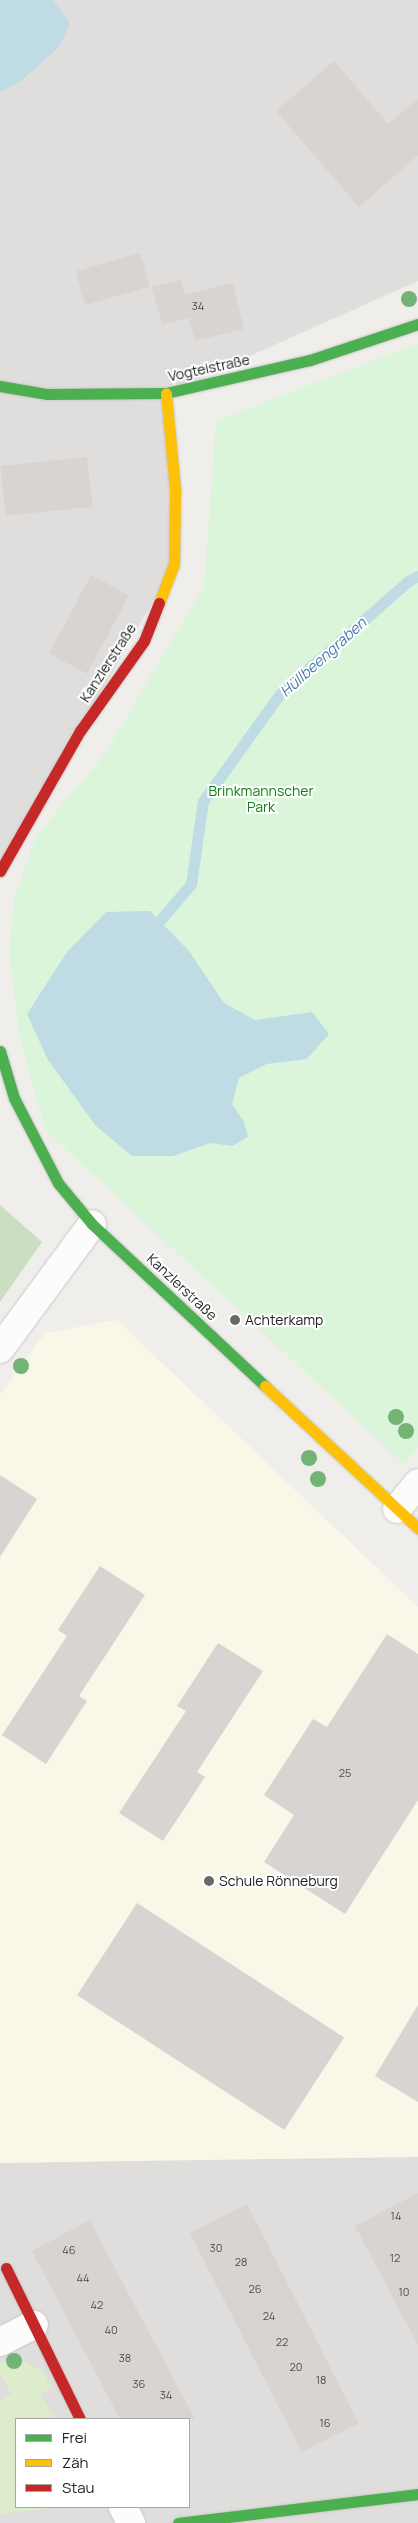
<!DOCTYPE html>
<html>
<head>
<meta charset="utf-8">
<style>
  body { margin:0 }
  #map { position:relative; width:418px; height:2523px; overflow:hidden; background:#f0eeeb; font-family:Manrope,sans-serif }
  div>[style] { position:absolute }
  .residential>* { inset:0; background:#dfdedc }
  .education>* { inset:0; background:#f8f7e8 }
  .grass>* { inset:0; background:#ddeccb }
  .forest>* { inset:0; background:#cbdec1 }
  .park>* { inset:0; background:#daf5da }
  .water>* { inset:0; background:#bfdbe3 }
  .stream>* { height:11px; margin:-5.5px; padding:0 5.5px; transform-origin:5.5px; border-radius:5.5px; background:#bfdbe3 }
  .building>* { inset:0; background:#d7d4d2; transform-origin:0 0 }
  .roads { filter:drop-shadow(0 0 1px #c9c8c7) drop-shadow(0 0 1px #c9c8c7) }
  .street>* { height:28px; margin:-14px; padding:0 14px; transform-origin:14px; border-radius:14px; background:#fdfcfc }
  .fast>* { height:11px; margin:-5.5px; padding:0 5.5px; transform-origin:5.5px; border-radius:5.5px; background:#4caf50 }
  .slow>* { height:11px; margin:-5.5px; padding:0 5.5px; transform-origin:5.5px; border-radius:5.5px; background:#ffc107 }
  .jam>* { height:11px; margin:-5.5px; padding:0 5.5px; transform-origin:5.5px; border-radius:5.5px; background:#c62828 }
  .trees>* { width:16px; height:16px; margin:-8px; border-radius:50%; background:#73b476 }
  .dots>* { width:14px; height:14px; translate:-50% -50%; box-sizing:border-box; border:2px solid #fff; border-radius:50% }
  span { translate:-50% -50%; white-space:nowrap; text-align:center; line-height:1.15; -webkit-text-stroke:4px #fff; paint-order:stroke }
  .number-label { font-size:11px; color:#4f4e4e }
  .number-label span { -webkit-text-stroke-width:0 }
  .street-label { font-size:14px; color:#222 }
  .park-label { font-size:14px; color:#0c8416 }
  .poi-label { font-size:14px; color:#222 }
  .left { translate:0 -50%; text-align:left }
  .water-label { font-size:15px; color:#4a7aab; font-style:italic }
  .legend { position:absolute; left:15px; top:2418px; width:175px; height:90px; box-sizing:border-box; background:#fff; border:1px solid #a7a7a7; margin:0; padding:6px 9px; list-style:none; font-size:15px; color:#222 }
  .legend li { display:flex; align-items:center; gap:10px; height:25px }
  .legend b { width:25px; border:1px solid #a7a7a7 }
</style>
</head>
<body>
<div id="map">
  <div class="residential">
    <div style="clip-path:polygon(0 0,418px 0,418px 281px,166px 393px,174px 564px,0 871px)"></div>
    <div style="clip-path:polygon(evenodd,415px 2155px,418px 2157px,418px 2523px,0 2523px,0 2163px,415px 2155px,16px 2419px,189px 2419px,189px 2507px,16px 2507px,16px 2419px)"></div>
  </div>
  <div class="education">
    <div style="clip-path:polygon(117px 1320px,418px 1607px,418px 2157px,0 2163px,0 1395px,45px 1333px)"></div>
  </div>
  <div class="grass">
    <div style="clip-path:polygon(14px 2357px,44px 2372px,51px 2389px,40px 2394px,55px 2419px,16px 2419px,16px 2507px,61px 2507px,0 2514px,0 2400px,11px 2394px,0 2373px,0 2363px)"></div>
  </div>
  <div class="forest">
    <div style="clip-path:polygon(0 1205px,42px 1242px,0 1302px)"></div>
  </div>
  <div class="park">
    <div style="clip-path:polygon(evenodd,418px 343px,418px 1447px,404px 1464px,45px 1130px,19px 1035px,9px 953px,14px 898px,36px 836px,105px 754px,204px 586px,216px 421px,418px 343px,189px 951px,224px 1003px,255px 1020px,312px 1012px,307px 1059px,267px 1064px,239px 1078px,231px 1105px,244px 1122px,232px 1146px,211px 1143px,172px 1156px,71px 1089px,48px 1060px,189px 951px)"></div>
  </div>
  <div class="water">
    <div style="clip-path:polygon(0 0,53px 0,70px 24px,59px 47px,22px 80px,0 93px)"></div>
    <div style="clip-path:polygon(150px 911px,189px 951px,224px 1003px,255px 1020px,312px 1012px,329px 1034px,307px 1059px,267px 1064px,239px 1078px,232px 1104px,244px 1122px,248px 1137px,232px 1146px,211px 1143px,173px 1156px,132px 1156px,96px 1126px,48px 1060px,27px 1014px,67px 952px,106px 912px)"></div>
  </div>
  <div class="stream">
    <div style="left:150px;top:932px;width:63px;rotate:-49.5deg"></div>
    <div style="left:191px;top:884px;width:84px;rotate:-81.8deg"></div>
    <div style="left:203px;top:801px;width:132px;rotate:-54.3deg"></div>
    <div style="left:280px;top:694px;width:171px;rotate:-41.4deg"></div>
    <div style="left:408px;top:581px;width:11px;rotate:-27deg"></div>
  </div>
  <div class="building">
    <div style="clip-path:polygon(334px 61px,388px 124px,418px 99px,418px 155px,359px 207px,276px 111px)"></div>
    <div style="left:140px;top:253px;width:35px;height:67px;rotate:74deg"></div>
    <div style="clip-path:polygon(181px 280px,185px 295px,233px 283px,244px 329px,195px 341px,189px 318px,162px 324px,152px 287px)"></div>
    <div style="left:87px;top:457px;width:50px;height:87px;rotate:84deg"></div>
    <div style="left:91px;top:575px;width:43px;height:89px;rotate:28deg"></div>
    <div style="clip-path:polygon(0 1475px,37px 1499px,0 1557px)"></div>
    <div style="clip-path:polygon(100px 1566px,145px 1595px,79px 1696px,87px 1701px,46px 1764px,2px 1735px,67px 1636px,58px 1630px)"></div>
    <div style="clip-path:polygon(387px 1634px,418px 1654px,418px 1800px,345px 1914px,264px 1862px,294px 1815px,264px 1795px,313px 1719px,327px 1727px)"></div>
    <div style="clip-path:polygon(218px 1643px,263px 1671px,197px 1772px,205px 1777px,163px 1841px,119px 1813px,186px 1711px,177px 1706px)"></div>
    <div style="left:137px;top:1903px;width:247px;height:110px;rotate:33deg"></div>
    <div style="clip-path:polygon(418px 2005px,418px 2102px,375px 2076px)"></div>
    <div style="clip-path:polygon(418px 2193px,418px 2345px,355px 2226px)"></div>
    <div style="left:247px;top:2204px;width:246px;height:64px;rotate:63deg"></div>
    <div style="clip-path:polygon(90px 2220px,119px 2276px,195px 2419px,120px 2419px,32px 2251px)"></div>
  </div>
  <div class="roads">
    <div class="street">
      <div style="left:0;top:1349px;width:155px;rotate:-53.6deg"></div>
      <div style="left:397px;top:1509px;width:33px;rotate:-51deg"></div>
      <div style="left:0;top:2342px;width:38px;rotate:-27deg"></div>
      <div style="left:123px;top:2507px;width:18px;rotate:63deg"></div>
    </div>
    <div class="fast">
      <div style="left:0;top:386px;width:48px;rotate:9.7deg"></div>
      <div style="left:47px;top:394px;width:119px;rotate:-0.5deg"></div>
      <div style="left:166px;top:393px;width:148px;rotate:-12.9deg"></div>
      <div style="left:310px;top:360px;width:114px;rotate:-18.4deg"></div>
      <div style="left:0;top:1051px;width:49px;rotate:73.4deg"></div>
      <div style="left:14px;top:1098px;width:96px;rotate:62.6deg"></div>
      <div style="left:58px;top:1183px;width:53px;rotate:50.3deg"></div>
      <div style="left:92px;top:1224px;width:237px;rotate:43.1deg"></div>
      <div style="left:178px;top:2523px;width:242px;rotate:-6.9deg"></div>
    </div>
    <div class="slow">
      <div style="left:159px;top:603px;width:42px;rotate:-69deg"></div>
      <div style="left:174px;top:564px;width:75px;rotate:-89.2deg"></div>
      <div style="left:175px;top:489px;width:96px;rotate:-95.4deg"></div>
      <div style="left:265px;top:1386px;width:209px;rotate:42.9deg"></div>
    </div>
    <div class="jam">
      <div style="left:0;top:871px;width:161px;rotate:-60.3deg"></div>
      <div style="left:80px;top:731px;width:110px;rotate:-54.6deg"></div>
      <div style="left:144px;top:641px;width:41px;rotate:-68.5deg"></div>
      <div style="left:6px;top:2268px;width:168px;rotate:63.9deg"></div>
    </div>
  </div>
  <div class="trees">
    <div style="left:409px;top:299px"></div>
    <div style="left:21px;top:1366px"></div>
    <div style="left:396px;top:1417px"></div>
    <div style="left:406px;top:1431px"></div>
    <div style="left:309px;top:1458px"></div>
    <div style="left:318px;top:1479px"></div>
    <div style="left:14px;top:2361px"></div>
  </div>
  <div class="dots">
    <div style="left:235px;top:1320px;background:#6a6968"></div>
    <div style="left:209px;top:1881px;background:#6a6968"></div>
  </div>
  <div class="number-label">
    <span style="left:198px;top:306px">34</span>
    <span style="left:345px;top:1773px">25</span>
    <span style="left:396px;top:2216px">14</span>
    <span style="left:216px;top:2248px">30</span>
    <span style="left:69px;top:2250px">46</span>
    <span style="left:395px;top:2258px">12</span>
    <span style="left:241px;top:2262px">28</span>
    <span style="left:83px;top:2278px">44</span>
    <span style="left:255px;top:2289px">26</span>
    <span style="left:404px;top:2292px">10</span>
    <span style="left:97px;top:2305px">42</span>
    <span style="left:269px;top:2316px">24</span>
    <span style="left:111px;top:2330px">40</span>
    <span style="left:282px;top:2342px">22</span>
    <span style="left:125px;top:2358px">38</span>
    <span style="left:296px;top:2367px">20</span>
    <span style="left:321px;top:2380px">18</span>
    <span style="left:139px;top:2384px">36</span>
    <span style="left:166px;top:2395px">34</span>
    <span style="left:325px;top:2423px">16</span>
  </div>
  <div class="street-label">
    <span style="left:209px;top:368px;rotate:-12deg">Vogteistraße</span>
    <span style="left:108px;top:663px;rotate:-57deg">Kanzlerstraße</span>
    <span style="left:182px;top:1287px;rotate:43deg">Kanzlerstraße</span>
  </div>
  <div class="park-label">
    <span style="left:261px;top:799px">Brinkmannscher<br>Park</span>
  </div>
  <div class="poi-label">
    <span class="left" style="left:245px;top:1320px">Achterkamp</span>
    <span class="left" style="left:219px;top:1881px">Schule Rönneburg</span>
  </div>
  <div class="water-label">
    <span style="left:323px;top:657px;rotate:-42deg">Hüllbeengraben</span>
  </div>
  <ul class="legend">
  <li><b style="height:6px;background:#4caf50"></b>Frei</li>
  <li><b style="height:6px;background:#ffc107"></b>Zäh</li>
  <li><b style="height:6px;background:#c62828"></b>Stau</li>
  </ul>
</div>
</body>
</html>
